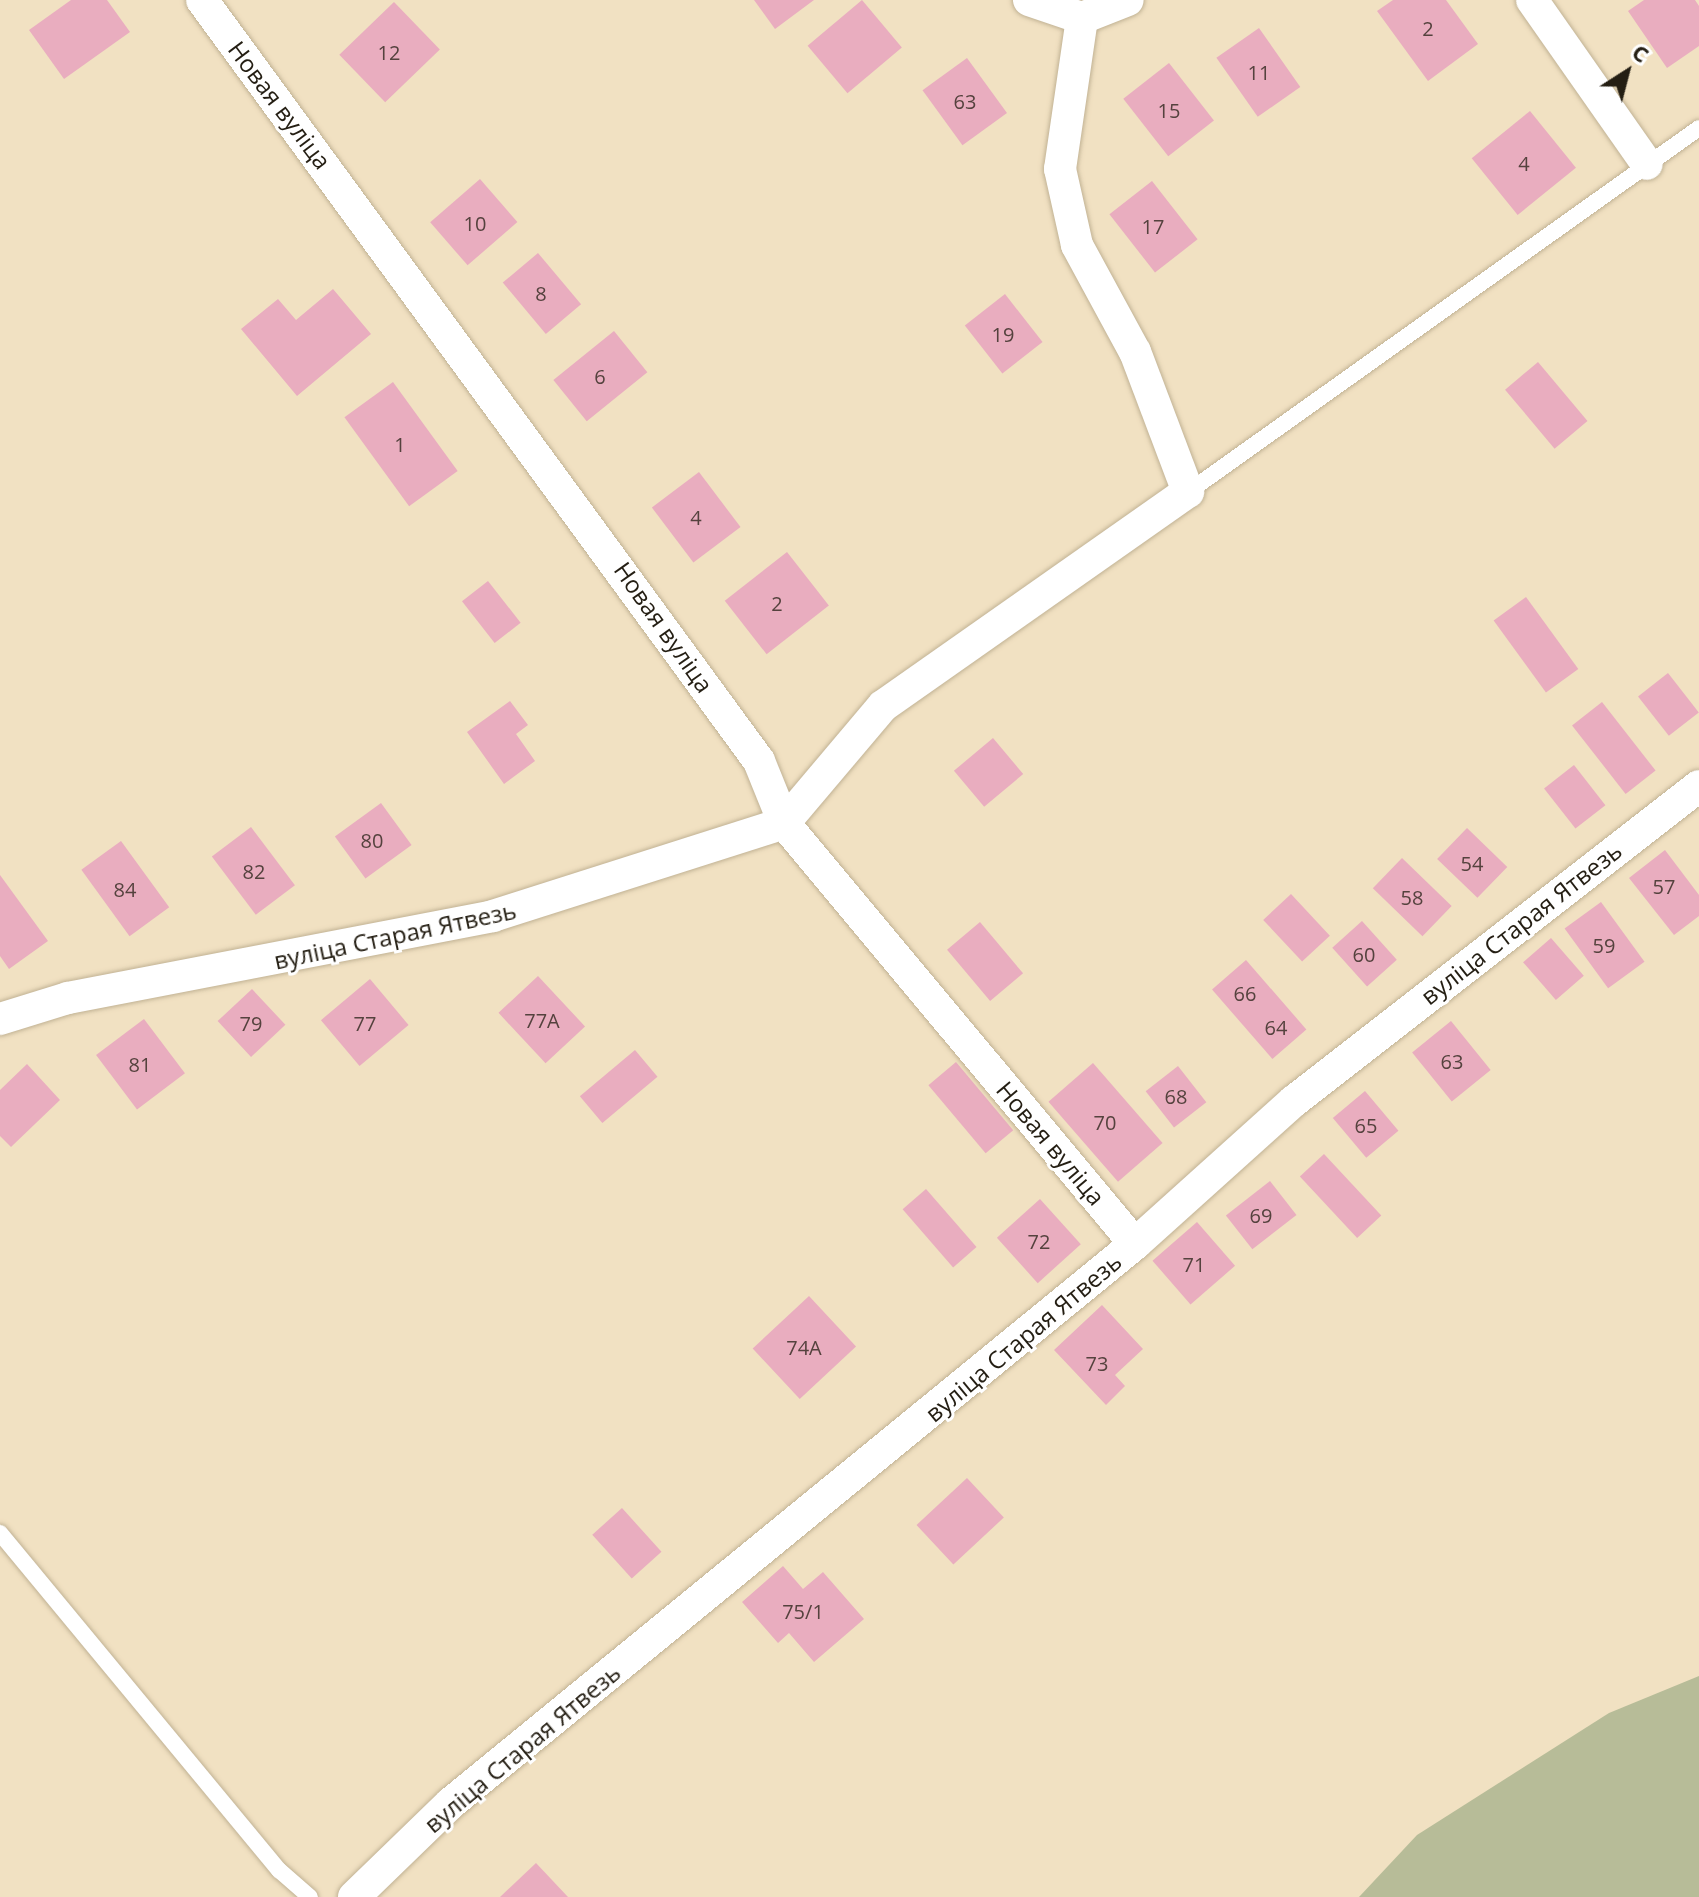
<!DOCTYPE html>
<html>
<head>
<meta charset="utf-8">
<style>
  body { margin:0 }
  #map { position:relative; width:1699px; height:1897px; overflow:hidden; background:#f1e1c2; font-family:"Open Sans",sans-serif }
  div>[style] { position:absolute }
  .green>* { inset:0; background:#b7bc98 }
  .building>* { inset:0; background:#e9adbf; transform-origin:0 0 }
  .roads { filter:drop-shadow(0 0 2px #c1b294) drop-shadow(0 0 2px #c1b294) }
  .service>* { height:16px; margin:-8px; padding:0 8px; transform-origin:8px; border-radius:8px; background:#fff }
  .minor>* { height:32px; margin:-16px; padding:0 16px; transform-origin:16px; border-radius:16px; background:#fff }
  span { translate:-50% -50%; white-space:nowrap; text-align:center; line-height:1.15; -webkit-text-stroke:6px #fff; paint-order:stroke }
  .number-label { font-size:20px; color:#55423e }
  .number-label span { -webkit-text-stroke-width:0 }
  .street-label { font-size:24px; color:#241e13 }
  .north { position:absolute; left:1587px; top:32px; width:80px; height:80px; -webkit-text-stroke:6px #fff; paint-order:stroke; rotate:36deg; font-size:22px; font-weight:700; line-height:32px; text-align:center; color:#241e13 }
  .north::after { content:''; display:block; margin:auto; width:28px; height:36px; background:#241e13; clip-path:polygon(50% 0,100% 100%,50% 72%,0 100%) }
</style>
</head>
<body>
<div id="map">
  <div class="green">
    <div style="clip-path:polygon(1699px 1676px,1699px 1897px,1359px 1897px,1417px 1835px,1609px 1713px)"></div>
  </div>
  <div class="building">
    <div style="clip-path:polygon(71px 0,107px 0,130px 32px,64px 79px,29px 30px)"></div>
    <div style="clip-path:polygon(754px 0,814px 0,775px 29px)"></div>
    <div style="left:862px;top:0;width:62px;height:71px;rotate:50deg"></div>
    <div style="clip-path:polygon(1393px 0,1446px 0,1478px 44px,1428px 81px,1377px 11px)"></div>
    <div style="clip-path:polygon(1644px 0,1695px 0,1699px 6px,1699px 46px,1667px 68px,1628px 11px)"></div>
    <div style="left:394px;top:2px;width:66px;height:76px;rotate:46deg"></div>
    <div style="left:1259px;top:28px;width:72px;height:52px;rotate:55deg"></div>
    <div style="left:967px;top:58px;width:68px;height:55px;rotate:54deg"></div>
    <div style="left:1169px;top:63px;width:73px;height:58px;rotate:52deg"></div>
    <div style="left:1530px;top:111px;width:73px;height:75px;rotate:51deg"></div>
    <div style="left:480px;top:179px;width:57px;height:66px;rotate:49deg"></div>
    <div style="left:1152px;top:181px;width:74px;height:54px;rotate:52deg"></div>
    <div style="left:538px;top:253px;width:67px;height:46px;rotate:50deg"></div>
    <div style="clip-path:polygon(333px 289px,371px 334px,297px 396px,241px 329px,278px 299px,296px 320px)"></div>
    <div style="left:1005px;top:294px;width:61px;height:51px;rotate:52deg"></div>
    <div style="left:614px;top:331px;width:53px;height:78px;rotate:51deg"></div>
    <div style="left:1538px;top:362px;width:77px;height:43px;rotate:50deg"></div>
    <div style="left:393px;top:382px;width:110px;height:60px;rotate:54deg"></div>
    <div style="left:699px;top:472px;width:69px;height:59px;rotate:53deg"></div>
    <div style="left:787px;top:552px;width:68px;height:79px;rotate:52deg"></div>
    <div style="left:488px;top:581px;width:53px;height:33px;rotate:52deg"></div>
    <div style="left:1526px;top:597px;width:89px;height:40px;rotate:54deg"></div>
    <div style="left:1668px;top:673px;width:50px;height:38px;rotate:52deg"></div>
    <div style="clip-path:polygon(510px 701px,528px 725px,516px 734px,535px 761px,504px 784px,467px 732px)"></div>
    <div style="left:1602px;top:702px;width:87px;height:38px;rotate:52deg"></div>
    <div style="left:993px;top:738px;width:47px;height:51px;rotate:50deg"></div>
    <div style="left:1574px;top:765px;width:51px;height:38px;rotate:52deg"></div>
    <div style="left:381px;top:803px;width:52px;height:57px;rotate:54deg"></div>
    <div style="left:251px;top:827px;width:73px;height:49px;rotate:53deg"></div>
    <div style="left:1467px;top:828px;width:56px;height:43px;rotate:44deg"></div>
    <div style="left:121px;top:841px;width:82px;height:49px;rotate:54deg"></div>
    <div style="clip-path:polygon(1665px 850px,1699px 895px,1699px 916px,1674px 935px,1629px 878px)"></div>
    <div style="left:1402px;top:858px;width:69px;height:42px;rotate:44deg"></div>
    <div style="clip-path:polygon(0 875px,48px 941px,9px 969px,0 956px)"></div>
    <div style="left:1291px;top:894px;width:57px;height:38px;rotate:47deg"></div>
    <div style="left:1601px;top:902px;width:74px;height:45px;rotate:54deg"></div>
    <div style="left:1362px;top:921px;width:52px;height:40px;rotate:48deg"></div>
    <div style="left:980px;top:922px;width:67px;height:43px;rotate:50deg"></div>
    <div style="left:1551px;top:938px;width:50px;height:37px;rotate:49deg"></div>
    <div style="left:1246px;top:960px;width:92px;height:45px;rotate:49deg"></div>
    <div style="left:538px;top:976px;width:69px;height:54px;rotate:47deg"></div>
    <div style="left:370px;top:979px;width:60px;height:64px;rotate:50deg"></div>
    <div style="left:252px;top:989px;width:49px;height:47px;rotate:47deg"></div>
    <div style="left:144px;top:1019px;width:68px;height:60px;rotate:53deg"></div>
    <div style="left:1451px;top:1021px;width:63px;height:50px;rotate:51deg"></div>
    <div style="left:635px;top:1050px;width:35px;height:72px;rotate:50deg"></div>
    <div style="left:956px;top:1062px;width:89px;height:36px;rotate:50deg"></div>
    <div style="left:1093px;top:1063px;width:106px;height:59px;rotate:49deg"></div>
    <div style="clip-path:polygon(27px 1064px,60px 1100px,11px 1147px,0 1136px,0 1090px)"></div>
    <div style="left:1178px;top:1066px;width:46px;height:41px;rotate:52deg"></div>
    <div style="left:1365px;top:1091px;width:52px;height:42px;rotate:50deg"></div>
    <div style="left:1324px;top:1154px;width:84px;height:33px;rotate:47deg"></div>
    <div style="left:1270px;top:1181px;width:43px;height:56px;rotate:52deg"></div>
    <div style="left:926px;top:1189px;width:77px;height:31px;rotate:49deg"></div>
    <div style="left:1040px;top:1199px;width:61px;height:58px;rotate:48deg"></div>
    <div style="left:1197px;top:1222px;width:58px;height:59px;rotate:49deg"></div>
    <div style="left:809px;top:1296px;width:69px;height:77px;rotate:47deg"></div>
    <div style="clip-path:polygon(1102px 1305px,1143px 1349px,1115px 1375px,1125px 1386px,1106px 1405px,1054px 1350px)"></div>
    <div style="left:967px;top:1478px;width:54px;height:69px;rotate:47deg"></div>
    <div style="left:622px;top:1508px;width:59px;height:40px;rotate:48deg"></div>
    <div style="clip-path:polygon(783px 1566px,803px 1589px,823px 1572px,864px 1619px,814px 1662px,789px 1633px,778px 1643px,742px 1602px)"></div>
    <div style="clip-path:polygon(536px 1863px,568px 1897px,500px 1897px)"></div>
  </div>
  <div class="roads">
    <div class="service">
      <div style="left:1188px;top:492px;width:627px;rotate:-35.46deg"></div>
      <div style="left:0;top:1533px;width:438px;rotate:50.4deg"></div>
      <div style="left:279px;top:1870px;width:41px;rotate:41.1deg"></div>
    </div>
    <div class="minor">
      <div style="left:202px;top:0;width:943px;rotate:53.8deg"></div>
      <div style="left:759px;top:761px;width:67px;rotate:68deg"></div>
      <div style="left:784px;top:823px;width:548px;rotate:50.18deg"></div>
      <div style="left:1029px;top:0;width:56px;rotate:18.8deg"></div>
      <div style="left:1082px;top:18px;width:49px;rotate:-21.4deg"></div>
      <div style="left:1532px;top:0;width:200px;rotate:55deg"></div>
      <div style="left:0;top:1019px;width:71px;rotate:-17.2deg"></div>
      <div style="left:68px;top:998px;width:433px;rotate:-10.9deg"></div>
      <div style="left:493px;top:916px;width:305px;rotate:-17.7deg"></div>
      <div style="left:784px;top:823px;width:153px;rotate:-49.8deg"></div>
      <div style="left:883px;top:706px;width:373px;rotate:-35.1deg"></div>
      <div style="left:1188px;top:492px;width:150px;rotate:-110.7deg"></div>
      <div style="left:1135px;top:352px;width:122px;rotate:-118.5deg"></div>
      <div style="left:1077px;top:245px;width:78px;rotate:-102.6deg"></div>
      <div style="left:1060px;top:169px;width:153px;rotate:-81.7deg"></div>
      <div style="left:354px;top:1897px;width:135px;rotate:-44.1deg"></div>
      <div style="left:451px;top:1803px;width:883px;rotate:-39.26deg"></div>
      <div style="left:1135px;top:1244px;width:214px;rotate:-42deg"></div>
      <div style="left:1294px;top:1101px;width:513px;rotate:-37.87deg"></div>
    </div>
  </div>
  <div class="number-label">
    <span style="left:1428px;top:28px">2</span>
    <span style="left:389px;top:52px">12</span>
    <span style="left:1259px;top:72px">11</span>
    <span style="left:965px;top:101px">63</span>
    <span style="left:1169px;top:110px">15</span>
    <span style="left:1524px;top:163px">4</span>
    <span style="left:475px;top:223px">10</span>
    <span style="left:1153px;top:226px">17</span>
    <span style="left:541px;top:293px">8</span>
    <span style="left:1003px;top:334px">19</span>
    <span style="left:600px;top:376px">6</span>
    <span style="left:400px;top:444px">1</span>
    <span style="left:696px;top:517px">4</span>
    <span style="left:777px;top:603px">2</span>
    <span style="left:372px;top:840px">80</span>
    <span style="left:1472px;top:863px">54</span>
    <span style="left:254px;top:871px">82</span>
    <span style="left:1664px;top:886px">57</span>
    <span style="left:125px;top:889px">84</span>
    <span style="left:1412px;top:897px">58</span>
    <span style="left:1604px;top:945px">59</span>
    <span style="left:1364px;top:954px">60</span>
    <span style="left:1245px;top:993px">66</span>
    <span style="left:542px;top:1020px">77А</span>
    <span style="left:251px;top:1023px">79</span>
    <span style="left:365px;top:1023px">77</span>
    <span style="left:1276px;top:1027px">64</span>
    <span style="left:1452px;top:1061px">63</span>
    <span style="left:140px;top:1064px">81</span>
    <span style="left:1176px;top:1096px">68</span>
    <span style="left:1105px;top:1122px">70</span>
    <span style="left:1366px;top:1125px">65</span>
    <span style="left:1261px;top:1215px">69</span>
    <span style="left:1039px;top:1241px">72</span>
    <span style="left:1194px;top:1264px">71</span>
    <span style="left:804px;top:1347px">74А</span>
    <span style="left:1097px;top:1363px">73</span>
    <span style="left:803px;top:1611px">75/1</span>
  </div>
  <div class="street-label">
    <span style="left:280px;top:105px;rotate:53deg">Новая вуліца</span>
    <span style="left:664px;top:627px;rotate:55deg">Новая вуліца</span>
    <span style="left:1521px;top:923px;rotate:-38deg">вуліца Старая Ятвезь</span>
    <span style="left:395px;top:935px;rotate:-12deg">вуліца Старая Ятвезь</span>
    <span style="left:1051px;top:1143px;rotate:50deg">Новая вуліца</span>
    <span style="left:1023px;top:1337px;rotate:-40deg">вуліца Старая Ятвезь</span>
    <span style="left:522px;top:1748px;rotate:-40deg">вуліца Старая Ятвезь</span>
  </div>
  <div class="north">С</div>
</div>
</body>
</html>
